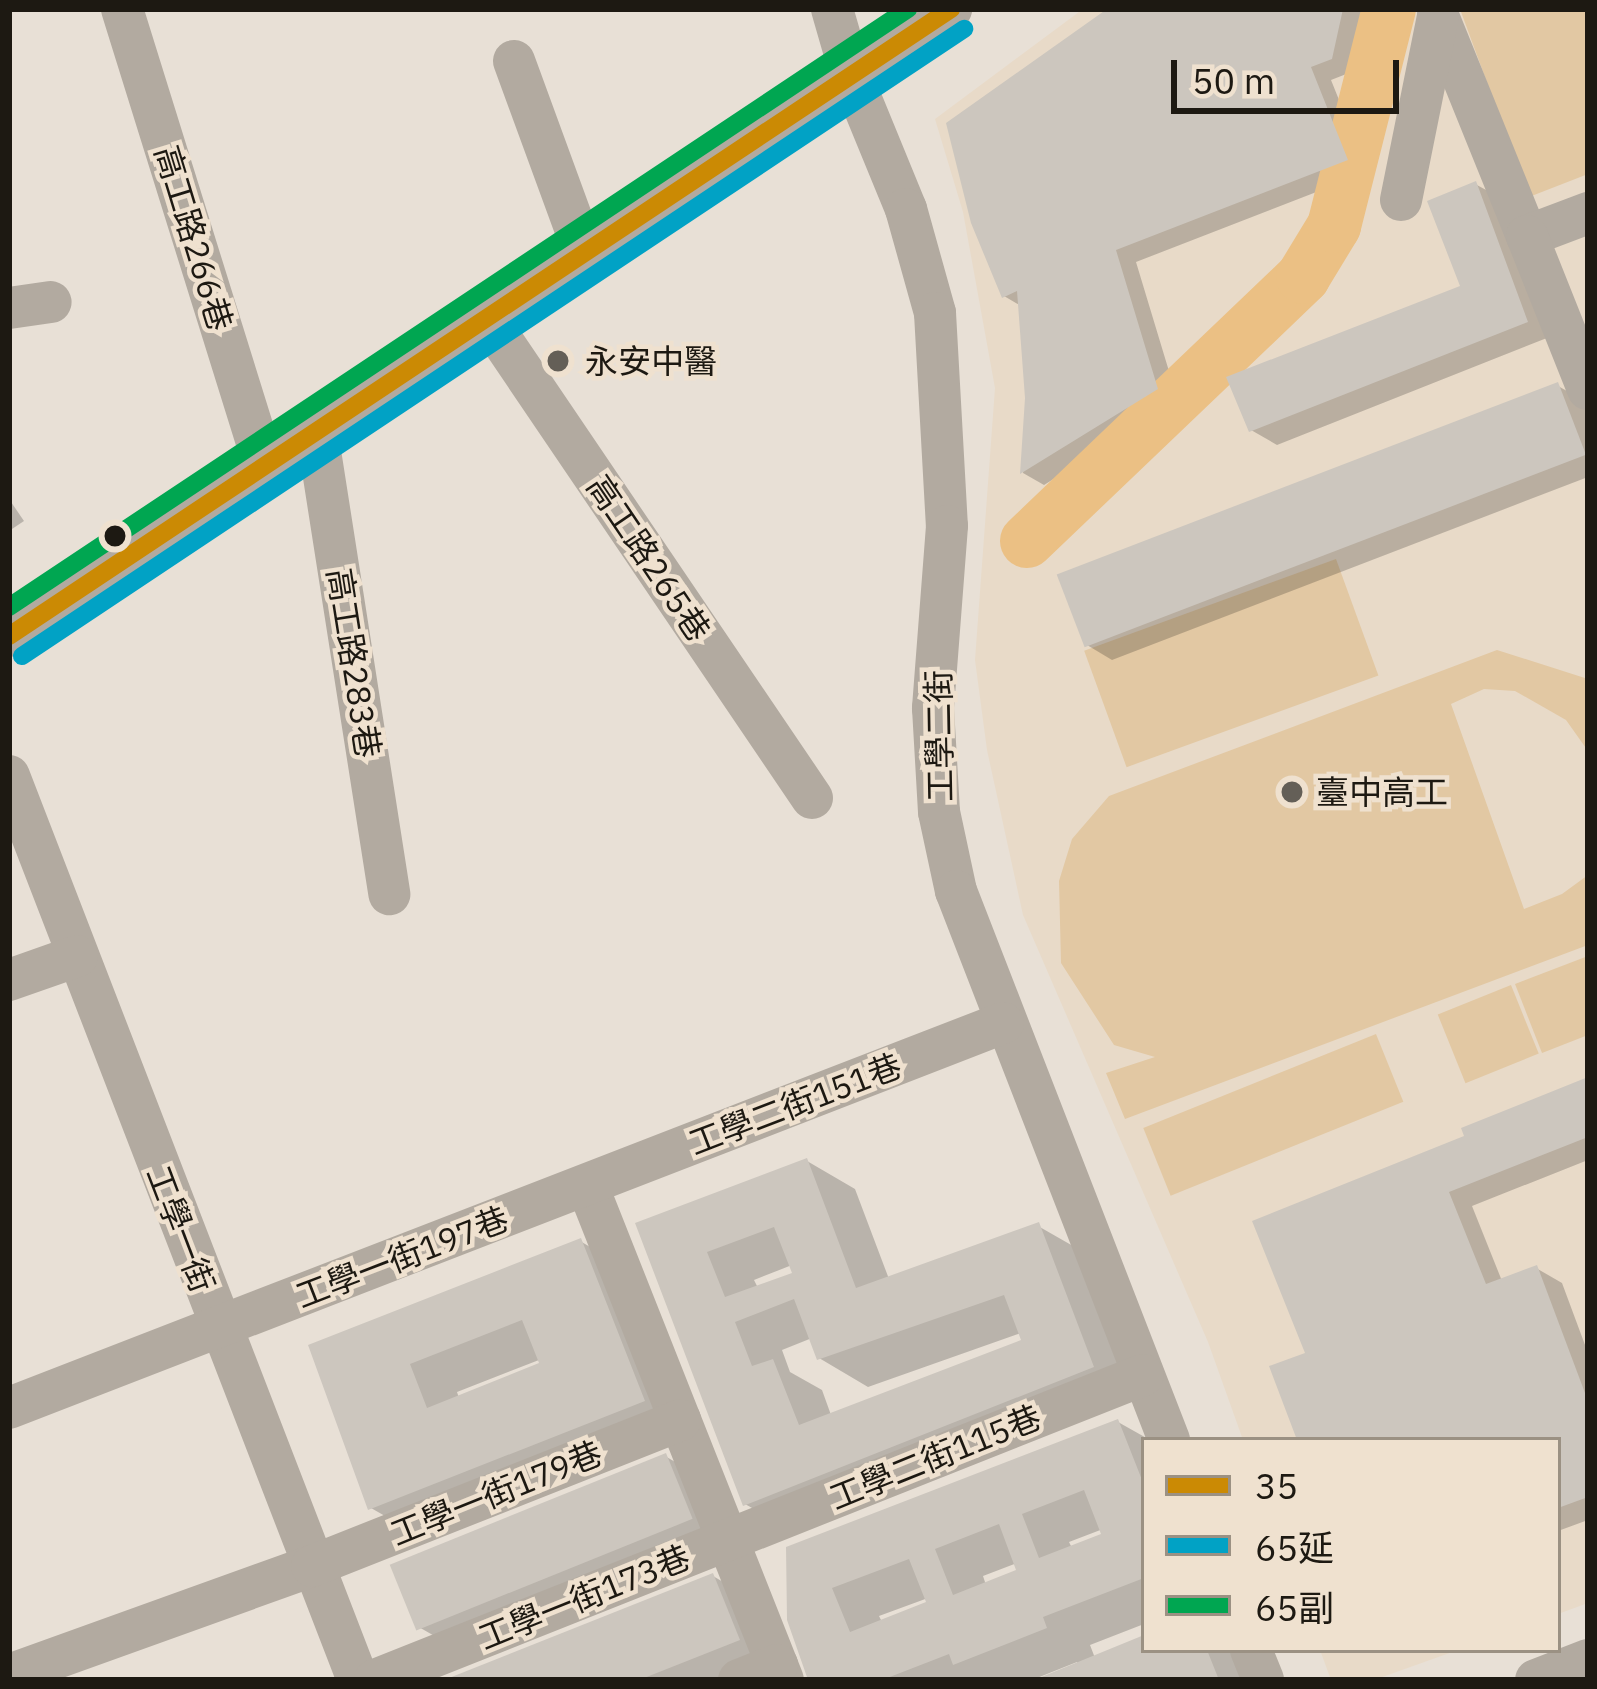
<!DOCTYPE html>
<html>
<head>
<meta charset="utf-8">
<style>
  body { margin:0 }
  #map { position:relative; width:1597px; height:1689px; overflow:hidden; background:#e8e0d6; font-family:"IBM Plex Sans","Noto Sans TC",sans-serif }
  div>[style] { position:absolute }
  .built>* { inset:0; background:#e8dac8 }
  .green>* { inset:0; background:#e2c8a3; transform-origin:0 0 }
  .shadow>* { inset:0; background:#0003 }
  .river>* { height:54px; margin:-27px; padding:0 27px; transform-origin:27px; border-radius:27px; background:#ebc084 }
  .building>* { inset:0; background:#ccc6be; transform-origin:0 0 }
  .minor>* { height:42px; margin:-21px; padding:0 21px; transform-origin:21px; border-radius:21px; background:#b2aaa0 }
  .bus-1>* { height:18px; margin:-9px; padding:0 9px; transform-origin:9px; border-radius:9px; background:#cb8a04 }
  .bus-2>* { height:18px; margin:-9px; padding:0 9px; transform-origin:9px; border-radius:9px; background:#01a2c5 }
  .bus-3>* { height:18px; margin:-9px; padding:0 9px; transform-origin:9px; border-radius:9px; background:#00a651 }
  .dots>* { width:33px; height:33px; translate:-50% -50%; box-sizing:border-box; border:6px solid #efe1cf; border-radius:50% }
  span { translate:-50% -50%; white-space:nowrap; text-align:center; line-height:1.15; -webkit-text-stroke:9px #efe1cf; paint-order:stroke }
  .street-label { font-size:33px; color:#1d1912 }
  .poi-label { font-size:33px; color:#1d1912 }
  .left { translate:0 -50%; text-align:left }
  .frame { position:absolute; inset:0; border:12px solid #1d1912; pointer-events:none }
  .legend { position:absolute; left:1141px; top:1437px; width:420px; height:216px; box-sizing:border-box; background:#efe1cf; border:3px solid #9b9183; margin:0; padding:15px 21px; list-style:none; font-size:36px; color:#1d1912 }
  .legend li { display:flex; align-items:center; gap:24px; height:60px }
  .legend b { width:60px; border:3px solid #9b9183 }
  .scale { position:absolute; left:1171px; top:60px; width:228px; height:54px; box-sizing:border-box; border:6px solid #1d1912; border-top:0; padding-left:15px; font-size:36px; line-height:42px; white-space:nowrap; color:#1d1912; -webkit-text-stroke:9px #efe1cf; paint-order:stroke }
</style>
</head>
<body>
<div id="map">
  <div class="built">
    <div style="clip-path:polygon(1083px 9px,1588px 9px,1588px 1603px,1558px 1614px,1558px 1440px,1243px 1440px,1208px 1342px,1023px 915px,987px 750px,975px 660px,995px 388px,963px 212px,935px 119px)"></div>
    <div style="clip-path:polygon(1320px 1650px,1458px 1650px,1374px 1680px,1331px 1680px)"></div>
  </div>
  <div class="green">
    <div style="clip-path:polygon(1460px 9px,1588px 9px,1588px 174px,1529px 197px)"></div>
    <div style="left:1336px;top:559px;width:124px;height:268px;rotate:70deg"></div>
    <div style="clip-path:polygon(1497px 650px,1588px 679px,1588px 751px,1566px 720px,1515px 691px,1484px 689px,1451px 704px,1524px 909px,1562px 894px,1588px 875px,1588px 945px,1125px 1119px,1106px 1073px,1155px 1057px,1114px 1045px,1061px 963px,1059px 881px,1072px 839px,1109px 796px)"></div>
    <div style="clip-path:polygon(1588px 956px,1588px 1035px,1542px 1053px,1515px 984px)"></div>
    <div style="left:1511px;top:985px;width:74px;height:79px;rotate:68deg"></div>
    <div style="left:1376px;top:1034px;width:73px;height:251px;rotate:68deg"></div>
  </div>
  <div class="shadow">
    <div style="clip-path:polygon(1112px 9px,1368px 9px,1354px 71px,1331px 80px,1368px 172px,1136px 262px,1178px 401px,1044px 485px,1023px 473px,1028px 398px,1021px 306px,1004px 296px)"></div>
    <div style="clip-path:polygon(1475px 184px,1501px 198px,1552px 336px,1277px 445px,1251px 430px,1463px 287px)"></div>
    <div style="clip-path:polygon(1558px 386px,1583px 400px,1588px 413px,1588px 477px,1112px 660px,1087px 645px)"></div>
    <div style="clip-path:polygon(9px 499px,24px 521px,9px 531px)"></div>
    <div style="clip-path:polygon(1588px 1082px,1588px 1160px,1472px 1206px,1502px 1281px,1536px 1268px,1562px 1283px,1588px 1353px,1588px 1520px,1558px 1531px,1558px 1440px,1300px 1440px,1309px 1354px,1468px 1138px)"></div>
    <div style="clip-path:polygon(evenodd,807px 1161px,855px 1189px,889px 1279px,1038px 1226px,1087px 1254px,1141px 1395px,794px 1532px,745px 1504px,639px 1224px,807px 1161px,792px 1265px,796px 1275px,758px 1288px,754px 1280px,792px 1265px,807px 1161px,1021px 1333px,1024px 1342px,831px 1415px,822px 1390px,790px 1372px,782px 1350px,812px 1338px,819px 1358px,868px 1387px,1021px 1333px)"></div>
    <div style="clip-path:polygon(evenodd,580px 1241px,629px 1270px,692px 1429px,420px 1536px,371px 1508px,311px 1347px,580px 1241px,539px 1360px,541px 1365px,459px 1398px,457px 1392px,539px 1360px)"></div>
    <div style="clip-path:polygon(evenodd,1118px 1422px,1150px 1440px,1144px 1440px,1144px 1624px,1090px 1645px,1095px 1658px,1144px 1638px,1144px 1650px,1231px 1650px,1243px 1680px,1084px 1680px,1077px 1662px,1032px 1680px,811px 1680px,789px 1549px,1118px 1422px,1103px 1529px,1105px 1536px,1072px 1548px,1069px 1542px,1103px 1529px,1118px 1422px,1017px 1563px,1020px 1571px,986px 1585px,983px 1576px,1017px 1563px,1118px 1422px,928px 1598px,930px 1604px,882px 1622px,879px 1616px,928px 1598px)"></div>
    <div style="clip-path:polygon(665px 1456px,714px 1485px,739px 1547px,466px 1654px,417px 1626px)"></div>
    <div style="clip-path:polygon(713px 1576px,762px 1605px,756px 1680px,452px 1680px)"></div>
  </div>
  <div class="river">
    <div style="left:1027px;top:541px;width:382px;rotate:-43.7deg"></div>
    <div style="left:1303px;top:277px;width:60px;rotate:-58.7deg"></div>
    <div style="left:1334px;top:226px;width:224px;rotate:-75.8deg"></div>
  </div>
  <div class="building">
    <div style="clip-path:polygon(1107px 9px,1343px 9px,1332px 59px,1311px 67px,1348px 160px,1116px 250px,1158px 389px,1020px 474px,1025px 398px,1017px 291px,1002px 298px,971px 223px,946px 123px)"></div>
    <div style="clip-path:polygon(1476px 181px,1528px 322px,1249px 432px,1226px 377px,1460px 286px,1427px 201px)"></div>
    <div style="left:1558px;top:382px;width:78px;height:537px;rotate:69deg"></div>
    <div style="clip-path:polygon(1588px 1077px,1588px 1137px,1449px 1192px,1486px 1284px,1537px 1265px,1588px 1401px,1588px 1497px,1558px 1508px,1558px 1440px,1297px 1440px,1269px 1366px,1305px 1353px,1252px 1221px,1464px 1136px,1461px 1128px)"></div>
    <div style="clip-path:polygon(evenodd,807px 1158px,856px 1288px,1039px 1222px,1094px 1367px,743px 1506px,635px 1223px,807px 1158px,774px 1227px,792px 1273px,725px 1297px,707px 1252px,774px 1227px,807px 1158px,1004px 1295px,1021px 1340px,799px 1425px,773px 1359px,752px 1366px,735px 1322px,794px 1299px,817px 1360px,1004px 1295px)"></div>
    <div style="clip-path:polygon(evenodd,581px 1238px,645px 1401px,368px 1510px,308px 1345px,581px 1238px,522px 1320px,539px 1363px,427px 1408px,410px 1364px,522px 1320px)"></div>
    <div style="clip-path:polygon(evenodd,1118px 1419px,1144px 1485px,1144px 1578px,1043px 1617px,1047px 1628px,953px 1665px,949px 1654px,882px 1680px,808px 1680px,787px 1620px,786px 1547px,1118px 1419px,1084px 1490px,1101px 1534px,1039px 1558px,1022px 1514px,1084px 1490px,1118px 1419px,999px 1524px,1016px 1570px,953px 1595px,935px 1549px,999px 1524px,1118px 1419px,909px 1559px,926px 1602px,850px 1632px,832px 1588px,909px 1559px)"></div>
    <div style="left:666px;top:1453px;width:71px;height:298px;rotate:68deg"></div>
    <div style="clip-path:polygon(713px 1573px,740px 1640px,639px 1680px,444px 1680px)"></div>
    <div style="clip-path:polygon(1144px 1635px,1144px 1650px,1207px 1650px,1219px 1680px,1034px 1680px)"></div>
  </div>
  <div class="minor">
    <div style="left:122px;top:9px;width:480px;rotate:72.7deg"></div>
    <div style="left:832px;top:9px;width:69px;rotate:73.9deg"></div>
    <div style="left:851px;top:75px;width:145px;rotate:67.7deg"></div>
    <div style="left:906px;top:209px;width:108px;rotate:74.4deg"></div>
    <div style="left:935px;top:313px;width:213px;rotate:86.8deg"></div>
    <div style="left:947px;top:526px;width:183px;rotate:94.4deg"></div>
    <div style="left:933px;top:708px;width:104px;rotate:86.7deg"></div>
    <div style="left:939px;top:812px;width:81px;rotate:77.9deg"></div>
    <div style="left:956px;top:891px;width:589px;rotate:68.79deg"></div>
    <div style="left:1438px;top:16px;width:237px;rotate:68deg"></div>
    <div style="left:1527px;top:236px;width:65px;rotate:-20.7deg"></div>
    <div style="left:514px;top:61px;width:203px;rotate:69.9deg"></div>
    <div style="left:1401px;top:200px;width:188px;rotate:-78.6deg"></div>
    <div style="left:1527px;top:236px;width:165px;rotate:68.3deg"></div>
    <div style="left:9px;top:308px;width:42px;rotate:-8.1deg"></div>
    <div style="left:486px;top:317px;width:581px;rotate:55.87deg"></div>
    <div style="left:317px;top:432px;width:468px;rotate:81.1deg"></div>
    <div style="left:9px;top:636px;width:1132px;rotate:-33.65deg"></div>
    <div style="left:9px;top:776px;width:969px;rotate:68.89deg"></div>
    <div style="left:9px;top:980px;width:72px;rotate:-19.4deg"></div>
    <div style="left:587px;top:1185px;width:532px;rotate:68.4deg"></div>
    <div style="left:9px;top:1408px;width:1066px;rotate:-21.17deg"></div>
    <div style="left:1251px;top:1650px;width:32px;rotate:68deg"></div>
    <div style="left:9px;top:1675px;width:322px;rotate:-19.8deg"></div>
    <div style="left:312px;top:1566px;width:396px;rotate:-21.6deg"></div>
    <div style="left:375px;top:1680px;width:826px;rotate:-21.66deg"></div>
    <div style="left:739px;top:1680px;width:41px;rotate:-21.5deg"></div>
    <div style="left:1536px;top:1680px;width:56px;rotate:-21deg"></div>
  </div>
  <div class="bus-1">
    <div style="left:9px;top:636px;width:1132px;rotate:-33.65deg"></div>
  </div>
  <div class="bus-2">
    <div style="left:22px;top:656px;width:1132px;rotate:-33.65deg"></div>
  </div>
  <div class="bus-3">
    <div style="left:9px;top:607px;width:1080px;rotate:-33.63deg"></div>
  </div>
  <div class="dots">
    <div style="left:558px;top:361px;background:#645f57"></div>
    <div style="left:115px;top:536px;background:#1d1912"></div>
    <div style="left:1292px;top:792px;background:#645f57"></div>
  </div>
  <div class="street-label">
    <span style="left:194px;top:238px;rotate:73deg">高工路266巷</span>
    <span style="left:649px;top:558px;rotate:56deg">高工路265巷</span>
    <span style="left:354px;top:663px;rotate:81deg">高工路283巷</span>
    <span style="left:939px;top:736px;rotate:-91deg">工學二街</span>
    <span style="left:795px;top:1104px;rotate:-21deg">工學二街151巷</span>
    <span style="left:181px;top:1229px;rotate:69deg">工學一街</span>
    <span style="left:402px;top:1257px;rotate:-21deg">工學一街197巷</span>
    <span style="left:935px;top:1457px;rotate:-22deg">工學二街115巷</span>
    <span style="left:496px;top:1493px;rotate:-22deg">工學一街179巷</span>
    <span style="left:584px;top:1597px;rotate:-22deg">工學一街173巷</span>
  </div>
  <div class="poi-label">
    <span class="left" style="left:585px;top:361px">永安中醫</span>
    <span class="left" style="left:1316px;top:792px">臺中高工</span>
  </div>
  <div class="frame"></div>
  <ul class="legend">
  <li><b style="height:15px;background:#cb8a04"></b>35</li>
  <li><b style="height:15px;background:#01a2c5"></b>65延</li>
  <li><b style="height:15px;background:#00a651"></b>65副</li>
  </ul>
  <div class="scale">50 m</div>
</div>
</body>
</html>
